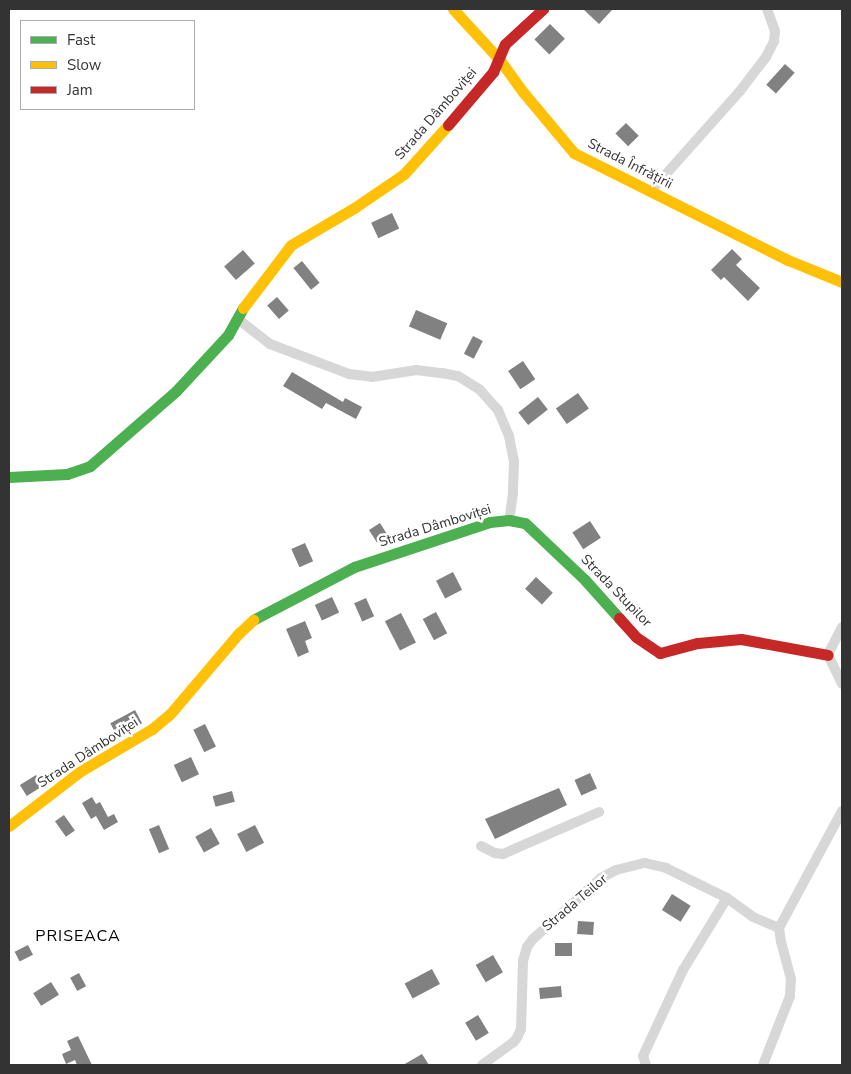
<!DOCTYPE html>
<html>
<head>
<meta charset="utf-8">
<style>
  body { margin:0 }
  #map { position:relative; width:851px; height:1074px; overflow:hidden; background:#fff; font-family:"Nunito Sans",sans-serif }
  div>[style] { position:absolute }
  .building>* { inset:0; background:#818181; transform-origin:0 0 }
  .street>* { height:10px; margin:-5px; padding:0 5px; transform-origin:5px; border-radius:5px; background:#d7d7d7 }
  .fast>* { height:11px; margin:-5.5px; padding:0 5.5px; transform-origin:5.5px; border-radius:5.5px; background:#4caf50 }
  .slow>* { height:11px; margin:-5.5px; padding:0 5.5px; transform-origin:5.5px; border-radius:5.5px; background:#ffc107 }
  .jam>* { height:11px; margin:-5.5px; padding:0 5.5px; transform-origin:5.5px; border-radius:5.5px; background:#c62828 }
  span { translate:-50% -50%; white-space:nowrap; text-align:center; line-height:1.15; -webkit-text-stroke:5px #fff; paint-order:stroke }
  .street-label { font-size:14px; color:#333 }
  .quarter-label { font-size:16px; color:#000; letter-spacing:1px }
  .frame { position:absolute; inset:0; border:10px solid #333; pointer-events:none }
  .legend { position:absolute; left:20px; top:20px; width:175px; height:90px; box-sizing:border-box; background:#fff; border:1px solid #adadad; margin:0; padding:6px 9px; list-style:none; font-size:15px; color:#333 }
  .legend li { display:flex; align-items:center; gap:10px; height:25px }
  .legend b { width:25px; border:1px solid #adadad }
</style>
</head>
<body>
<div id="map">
  <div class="building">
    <div style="clip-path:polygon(583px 9px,613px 9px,599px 24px)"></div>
    <div style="left:550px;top:24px;width:21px;height:22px;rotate:45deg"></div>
    <div style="left:785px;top:64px;width:13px;height:28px;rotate:42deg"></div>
    <div style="left:626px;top:123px;width:18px;height:15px;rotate:45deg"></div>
    <div style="left:392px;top:213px;width:17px;height:23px;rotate:65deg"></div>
    <div style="clip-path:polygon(732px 249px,742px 259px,736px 265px,760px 288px,748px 301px,724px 277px,721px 280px,711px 270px)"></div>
    <div style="left:243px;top:250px;width:18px;height:25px;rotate:49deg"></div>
    <div style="left:302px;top:261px;width:28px;height:11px;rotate:51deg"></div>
    <div style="left:277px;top:297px;width:18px;height:13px;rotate:49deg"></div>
    <div style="left:416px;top:310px;width:34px;height:18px;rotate:23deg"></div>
    <div style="left:473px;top:336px;width:11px;height:20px;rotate:27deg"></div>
    <div style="left:523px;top:361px;width:22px;height:18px;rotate:56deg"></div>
    <div style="clip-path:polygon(292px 372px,343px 402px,345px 398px,362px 407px,356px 419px,326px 403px,322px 409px,283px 386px)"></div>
    <div style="left:578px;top:393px;width:19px;height:27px;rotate:55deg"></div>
    <div style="left:538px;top:397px;width:16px;height:25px;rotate:52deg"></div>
    <div style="left:590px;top:521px;width:20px;height:21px;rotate:57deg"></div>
    <div style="left:380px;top:523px;width:15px;height:13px;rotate:58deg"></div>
    <div style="left:305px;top:543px;width:20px;height:15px;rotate:66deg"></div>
    <div style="left:453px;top:572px;width:20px;height:19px;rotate:63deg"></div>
    <div style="left:536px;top:577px;width:23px;height:16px;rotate:43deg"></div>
    <div style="left:332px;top:597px;width:17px;height:19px;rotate:65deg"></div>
    <div style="left:366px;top:598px;width:20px;height:13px;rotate:66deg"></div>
    <div style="left:436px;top:612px;width:24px;height:15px;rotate:62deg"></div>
    <div style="left:401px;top:613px;width:33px;height:18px;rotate:63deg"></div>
    <div style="clip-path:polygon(305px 621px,312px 638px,305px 641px,309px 652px,298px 657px,286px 629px)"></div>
    <div style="left:135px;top:710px;width:15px;height:28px;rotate:62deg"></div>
    <div style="left:205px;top:724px;width:25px;height:13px;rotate:64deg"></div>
    <div style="left:191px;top:757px;width:19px;height:19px;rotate:65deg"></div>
    <div style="left:590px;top:773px;width:17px;height:17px;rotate:66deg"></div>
    <div style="left:36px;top:775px;width:13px;height:19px;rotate:58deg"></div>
    <div style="clip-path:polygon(559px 788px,567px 805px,495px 839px,485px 819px)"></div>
    <div style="left:232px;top:791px;width:11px;height:20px;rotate:75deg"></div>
    <div style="clip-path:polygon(92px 797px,96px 804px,100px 802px,108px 817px,114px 814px,118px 822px,104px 830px,96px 816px,91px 819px,82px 803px)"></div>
    <div style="left:64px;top:815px;width:19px;height:11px;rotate:55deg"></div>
    <div style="left:159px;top:825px;width:26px;height:11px;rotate:67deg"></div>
    <div style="left:255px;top:825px;width:20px;height:20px;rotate:63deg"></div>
    <div style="left:211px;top:828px;width:18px;height:18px;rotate:61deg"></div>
    <div style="left:672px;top:894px;width:22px;height:19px;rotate:32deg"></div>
    <div style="left:578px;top:921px;width:16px;height:13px;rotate:4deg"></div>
    <div style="left:555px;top:943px;width:17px;height:13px"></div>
    <div style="left:28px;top:945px;width:11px;height:15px;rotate:63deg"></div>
    <div style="left:493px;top:955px;width:20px;height:20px;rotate:60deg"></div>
    <div style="left:432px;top:969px;width:17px;height:31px;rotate:62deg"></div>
    <div style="left:79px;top:973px;width:15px;height:10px;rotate:62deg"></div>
    <div style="left:51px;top:982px;width:15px;height:21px;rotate:58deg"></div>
    <div style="left:561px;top:986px;width:11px;height:22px;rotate:85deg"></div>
    <div style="left:478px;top:1015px;width:21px;height:15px;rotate:59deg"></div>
    <div style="clip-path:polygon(78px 1036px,92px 1065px,77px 1065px,75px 1060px,66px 1064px,62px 1054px,71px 1050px,67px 1041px)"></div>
    <div style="clip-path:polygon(422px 1054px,429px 1065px,403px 1065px)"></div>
  </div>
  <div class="street">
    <div style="left:650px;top:192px;width:135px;rotate:-48.3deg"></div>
    <div style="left:740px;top:91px;width:43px;rotate:-52.6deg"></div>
    <div style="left:766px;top:57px;width:18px;rotate:-63deg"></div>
    <div style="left:774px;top:41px;width:10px;rotate:-84deg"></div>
    <div style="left:775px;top:31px;width:23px;rotate:-110deg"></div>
    <div style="left:238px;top:319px;width:41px;rotate:38deg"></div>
    <div style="left:270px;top:344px;width:85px;rotate:20.8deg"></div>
    <div style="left:349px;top:374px;width:23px;rotate:7deg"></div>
    <div style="left:372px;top:377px;width:45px;rotate:-9deg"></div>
    <div style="left:416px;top:370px;width:26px;rotate:7deg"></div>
    <div style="left:442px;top:373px;width:16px;rotate:11deg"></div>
    <div style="left:458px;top:376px;width:26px;rotate:32deg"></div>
    <div style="left:480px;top:390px;width:27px;rotate:48deg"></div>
    <div style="left:498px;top:410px;width:28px;rotate:67deg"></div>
    <div style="left:509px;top:436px;width:25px;rotate:79deg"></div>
    <div style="left:514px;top:461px;width:32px;rotate:92deg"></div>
    <div style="left:513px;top:493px;width:27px;rotate:98deg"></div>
    <div style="left:842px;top:627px;width:31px;rotate:117deg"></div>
    <div style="left:828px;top:655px;width:32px;rotate:64deg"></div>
    <div style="left:481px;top:846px;width:16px;rotate:27deg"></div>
    <div style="left:495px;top:853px;width:8px;rotate:7deg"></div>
    <div style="left:503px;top:854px;width:105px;rotate:-23.6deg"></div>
    <div style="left:482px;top:1065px;width:39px;rotate:-36deg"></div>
    <div style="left:514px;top:1042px;width:7px;rotate:-56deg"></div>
    <div style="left:518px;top:1036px;width:8px;rotate:-67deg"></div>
    <div style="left:521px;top:1029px;width:68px;rotate:-88.3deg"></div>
    <div style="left:523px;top:961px;width:15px;rotate:-74deg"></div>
    <div style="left:527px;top:947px;width:10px;rotate:-53deg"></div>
    <div style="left:533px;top:939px;width:91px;rotate:-41.9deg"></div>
    <div style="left:601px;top:878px;width:17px;rotate:-28deg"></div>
    <div style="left:616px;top:870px;width:30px;rotate:-14deg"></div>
    <div style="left:645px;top:863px;width:22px;rotate:13deg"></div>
    <div style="left:666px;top:868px;width:68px;rotate:26.2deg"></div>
    <div style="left:727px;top:898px;width:32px;rotate:36deg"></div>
    <div style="left:753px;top:917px;width:28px;rotate:23deg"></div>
    <div style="left:646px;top:1065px;width:9px;rotate:-108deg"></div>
    <div style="left:643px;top:1056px;width:95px;rotate:-65.1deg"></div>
    <div style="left:683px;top:970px;width:84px;rotate:-58.6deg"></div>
    <div style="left:763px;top:1065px;width:74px;rotate:-68.6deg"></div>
    <div style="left:790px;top:996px;width:17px;rotate:-87deg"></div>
    <div style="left:791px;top:979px;width:38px;rotate:-105deg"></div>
    <div style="left:781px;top:942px;width:14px;rotate:-98deg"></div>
    <div style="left:779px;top:928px;width:133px;rotate:-61.7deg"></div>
  </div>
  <div class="fast">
    <div style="left:9px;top:477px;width:58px;rotate:-3deg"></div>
    <div style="left:67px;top:474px;width:24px;rotate:-19deg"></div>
    <div style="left:90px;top:466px;width:114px;rotate:-41.1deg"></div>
    <div style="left:176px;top:391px;width:76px;rotate:-47.1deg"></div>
    <div style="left:228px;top:335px;width:31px;rotate:-61deg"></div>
    <div style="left:253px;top:620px;width:114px;rotate:-27.7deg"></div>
    <div style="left:354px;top:567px;width:143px;rotate:-18.3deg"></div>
    <div style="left:490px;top:522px;width:19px;rotate:-6deg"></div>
    <div style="left:509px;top:520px;width:16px;rotate:11deg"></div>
    <div style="left:525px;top:523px;width:83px;rotate:43.5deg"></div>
    <div style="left:585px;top:580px;width:51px;rotate:48.2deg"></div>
  </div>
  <div class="slow">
    <div style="left:453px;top:9px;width:68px;rotate:47.4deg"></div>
    <div style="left:499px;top:59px;width:41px;rotate:54deg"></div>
    <div style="left:523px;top:92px;width:80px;rotate:50.1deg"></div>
    <div style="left:574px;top:153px;width:239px;rotate:26.6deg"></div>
    <div style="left:788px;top:260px;width:58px;rotate:22.2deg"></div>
    <div style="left:243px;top:308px;width:79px;rotate:-52.7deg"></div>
    <div style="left:291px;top:245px;width:73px;rotate:-30.4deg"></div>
    <div style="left:354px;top:208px;width:60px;rotate:-34.2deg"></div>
    <div style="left:404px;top:174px;width:66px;rotate:-48.1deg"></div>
    <div style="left:9px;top:826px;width:88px;rotate:-37.6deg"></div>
    <div style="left:79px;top:772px;width:85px;rotate:-30.5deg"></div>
    <div style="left:152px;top:729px;width:23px;rotate:-40deg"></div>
    <div style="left:170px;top:714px;width:105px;rotate:-49.6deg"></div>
    <div style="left:238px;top:634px;width:21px;rotate:-43deg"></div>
  </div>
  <div class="jam">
    <div style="left:448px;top:125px;width:70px;rotate:-49.7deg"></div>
    <div style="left:493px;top:72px;width:30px;rotate:-67deg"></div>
    <div style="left:505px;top:44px;width:52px;rotate:-42.6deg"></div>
    <div style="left:619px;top:618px;width:25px;rotate:48deg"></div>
    <div style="left:636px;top:637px;width:29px;rotate:34deg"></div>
    <div style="left:660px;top:653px;width:39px;rotate:-15deg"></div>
    <div style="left:698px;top:643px;width:43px;rotate:-5.3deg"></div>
    <div style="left:741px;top:639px;width:88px;rotate:10.4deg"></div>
  </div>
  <div class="street-label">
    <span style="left:436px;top:114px;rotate:-49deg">Strada Dâmboviței</span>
    <span style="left:630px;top:164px;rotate:27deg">Strada Înfrățirii</span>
    <span style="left:435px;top:526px;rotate:-17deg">Strada Dâmboviței</span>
    <span style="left:616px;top:591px;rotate:46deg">Strada Stupilor</span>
    <span style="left:88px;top:753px;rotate:-33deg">Strada Dâmboviței</span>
    <span style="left:575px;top:903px;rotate:-40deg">Strada Teilor</span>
  </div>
  <div class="quarter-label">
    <span style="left:78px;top:936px">PRISEACA</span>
  </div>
  <div class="frame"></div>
  <ul class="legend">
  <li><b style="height:6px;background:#4caf50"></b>Fast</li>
  <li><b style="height:6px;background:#ffc107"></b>Slow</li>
  <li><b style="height:6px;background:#c62828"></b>Jam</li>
  </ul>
</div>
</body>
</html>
